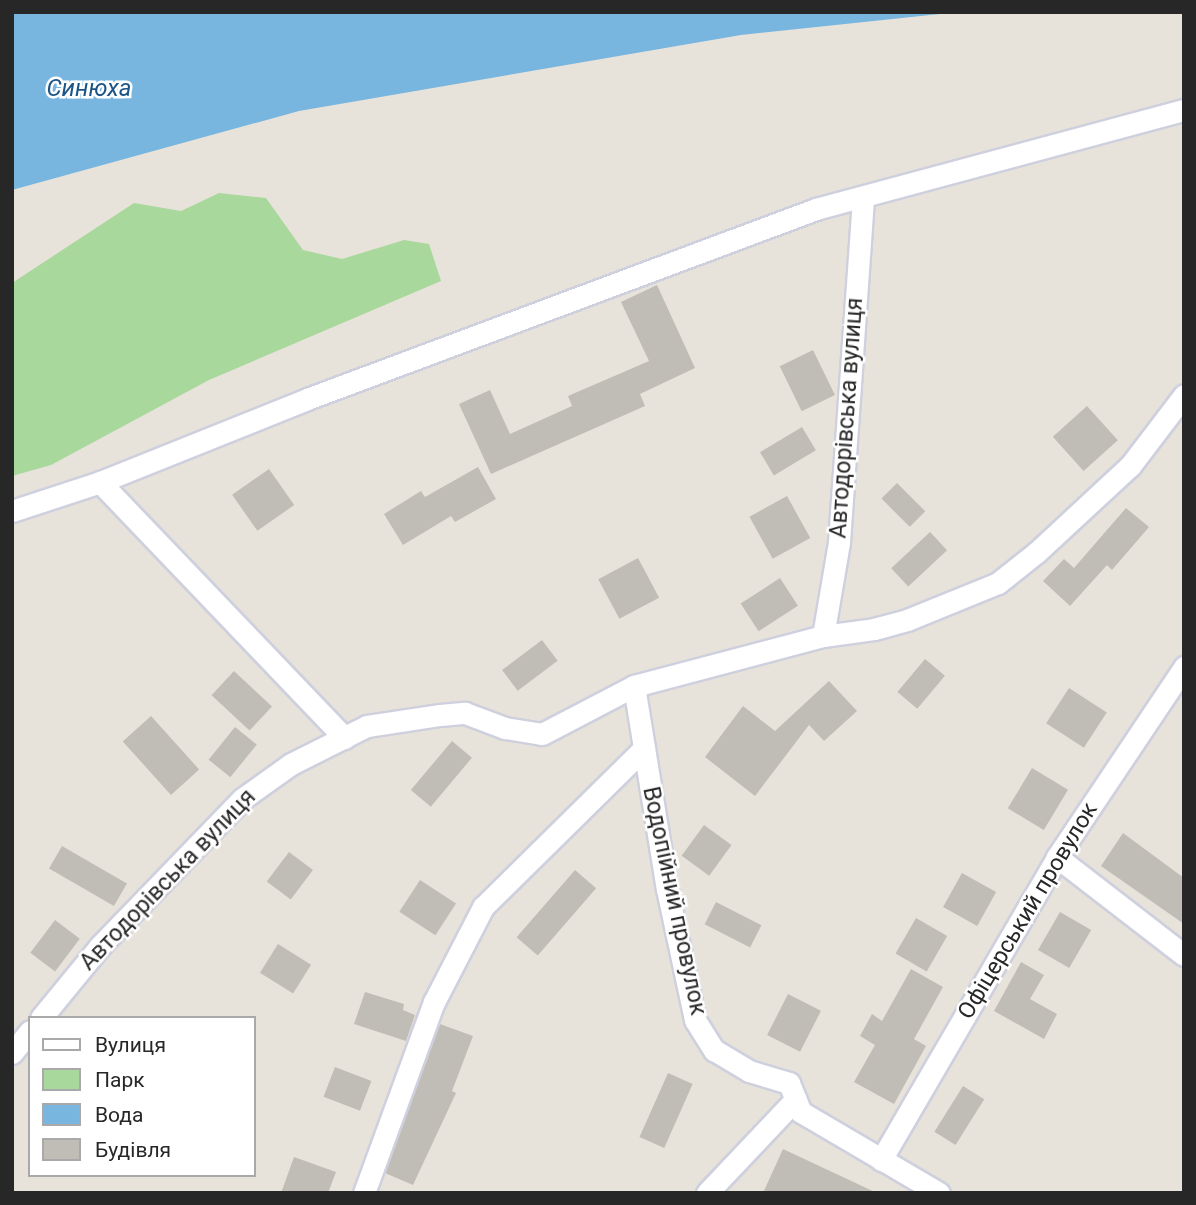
<!DOCTYPE html>
<html>
<head>
<meta charset="utf-8">
<style>
  body { margin:0 }
  #map { position:relative; width:1196px; height:1205px; overflow:hidden; background:#e8e3da; font-family:Roboto,sans-serif }
  div>[style] { position:absolute }
  [style*='--x'] { left:calc(var(--x)*1px); top:calc(var(--y)*1px); width:calc(var(--w)*1px); rotate:calc(var(--a)*1deg) }
  .green>* { inset:0; background:#a9d89c }
  .water>* { inset:0; background:#78b6df }
  .building>* { inset:0; background:#c0bdb6; transform-origin:0 0 }
  .roads { filter:drop-shadow(2px 0 #cfd0de) drop-shadow(-2px 0 #cfd0de) drop-shadow(0 2px #cfd0de) drop-shadow(0 -2px #cfd0de) }
  .street>* { height:21px; margin:-10.5px; padding:0 10.5px; transform-origin:10.5px; border-radius:10.5px; background:#fff }
  span { translate:-50% -50%; white-space:nowrap; text-align:center; line-height:1.15; -webkit-text-stroke:5px #fff; paint-order:stroke }
  .street-label { font-size:23px; color:#272727 }
  .water-label { font-size:24px; color:#1c5485; font-style:italic }
  .frame { position:absolute; inset:0; border:14px solid #272727; pointer-events:none }
  .legend { position:absolute; left:28px; top:1016px; width:228px; height:161px; box-sizing:border-box; background:#fff; border:2px solid #a9a9a9; margin:0; padding:9px 12px; list-style:none; font-size:21px; color:#272727 }
  .legend li { display:flex; align-items:center; gap:14px; height:35px }
  .legend b { width:35px; border:2px solid #a9a9a9 }
</style>
</head>
<body>
<div id="map">
  <div class="green">
    <div style="clip-path:polygon(219px 193px,266px 198px,303px 250px,342px 259px,404px 240px,429px 244px,441px 281px,209px 380px,51px 465px,12px 476px,12px 283px,134px 203px,181px 211px)"></div>
  </div>
  <div class="water">
    <div style="clip-path:polygon(12px 12px,959px 12px,741px 35px,299px 111px,12px 190px)"></div>
  </div>
  <div class="building">
    <div style="clip-path:polygon(657px 285px,695px 368px,640px 394px,645px 406px,491px 474px,459px 404px,490px 390px,510px 434px,572px 406px,568px 396px,649px 361px,621px 302px)"></div>
    <div style="left:813px;top:350px;width:50px;height:37px;rotate:64deg"></div>
    <div style="left:1087px;top:406px;width:46px;height:46px;rotate:48deg"></div>
    <div style="left:802px;top:427px;width:27px;height:49px;rotate:59deg"></div>
    <div style="clip-path:polygon(478px 467px,496px 499px,455px 522px,451px 516px,403px 545px,384px 514px,421px 491px,425px 497px)"></div>
    <div style="left:269px;top:469px;width:44px;height:45px;rotate:55deg"></div>
    <div style="left:897px;top:483px;width:40px;height:22px;rotate:45deg"></div>
    <div style="left:787px;top:496px;width:48px;height:43px;rotate:61deg"></div>
    <div style="clip-path:polygon(1126px 508px,1149px 527px,1112px 570px,1107px 565px,1070px 606px,1043px 581px,1064px 559px,1074px 568px)"></div>
    <div style="left:930px;top:532px;width:25px;height:53px;rotate:47deg"></div>
    <div style="left:638px;top:558px;width:45px;height:45px;rotate:62deg"></div>
    <div style="left:780px;top:578px;width:33px;height:47px;rotate:57deg"></div>
    <div style="left:542px;top:640px;width:26px;height:50px;rotate:53deg"></div>
    <div style="left:925px;top:659px;width:26px;height:43px;rotate:40deg"></div>
    <div style="left:234px;top:671px;width:52px;height:33px;rotate:43deg"></div>
    <div style="clip-path:polygon(829px 681px,857px 711px,824px 741px,809px 725px,755px 796px,705px 757px,743px 706px,775px 731px)"></div>
    <div style="left:1069px;top:688px;width:45px;height:42px;rotate:33deg"></div>
    <div style="left:151px;top:716px;width:72px;height:38px;rotate:48deg"></div>
    <div style="left:235px;top:727px;width:28px;height:42px;rotate:39deg"></div>
    <div style="left:452px;top:741px;width:26px;height:64px;rotate:40deg"></div>
    <div style="left:1032px;top:768px;width:42px;height:47px;rotate:31deg"></div>
    <div style="left:704px;top:825px;width:34px;height:38px;rotate:36deg"></div>
    <div style="clip-path:polygon(1123px 833px,1184px 878px,1184px 924px,1101px 866px)"></div>
    <div style="left:62px;top:846px;width:75px;height:26px;rotate:30deg"></div>
    <div style="left:289px;top:852px;width:30px;height:37px;rotate:37deg"></div>
    <div style="left:575px;top:870px;width:28px;height:89px;rotate:41deg"></div>
    <div style="left:962px;top:873px;width:39px;height:39px;rotate:29deg"></div>
    <div style="left:420px;top:880px;width:43px;height:38px;rotate:33deg"></div>
    <div style="left:716px;top:902px;width:51px;height:25px;rotate:27deg"></div>
    <div style="left:1060px;top:912px;width:36px;height:44px;rotate:30deg"></div>
    <div style="left:916px;top:918px;width:36px;height:41px;rotate:30deg"></div>
    <div style="left:55px;top:920px;width:31px;height:41px;rotate:37deg"></div>
    <div style="left:278px;top:944px;width:39px;height:34px;rotate:32deg"></div>
    <div style="clip-path:polygon(1021px 962px,1044px 975px,1030px 999px,1057px 1014px,1044px 1039px,994px 1011px)"></div>
    <div style="clip-path:polygon(911px 969px,943px 987px,914px 1039px,926px 1046px,894px 1104px,854px 1082px,875px 1045px,860px 1036px,872px 1014px,882px 1021px)"></div>
    <div style="clip-path:polygon(365px 992px,404px 1004px,403px 1010px,415px 1015px,406px 1041px,354px 1024px)"></div>
    <div style="left:788px;top:994px;width:37px;height:46px;rotate:27deg"></div>
    <div style="clip-path:polygon(440px 1024px,473px 1036px,452px 1091px,456px 1093px,413px 1185px,385px 1173px)"></div>
    <div style="left:335px;top:1067px;width:39px;height:32px;rotate:21deg"></div>
    <div style="left:668px;top:1073px;width:27px;height:70px;rotate:24deg"></div>
    <div style="left:963px;top:1086px;width:25px;height:54px;rotate:32deg"></div>
    <div style="clip-path:polygon(783px 1149px,877px 1193px,763px 1193px)"></div>
    <div style="clip-path:polygon(294px 1157px,336px 1172px,328px 1193px,281px 1193px)"></div>
  </div>
  <div class="roads">
    <div class="street">
      <div style="--x:100;--y:482;--w:354;--a:46.3"></div>
      <div style="--x:12;--y:511;--w:93;--a:-18.2"></div>
      <div style="--x:100;--y:482;--w:223;--a:-21.8"></div>
      <div style="--x:307;--y:399;--w:543;--a:-20.47"></div>
      <div style="--x:816;--y:209;--w:381;--a:-15.1"></div>
      <div style="--x:823;--y:636;--w:95;--a:-80.3"></div>
      <div style="--x:839;--y:542;--w:345;--a:-86"></div>
      <div style="--x:634;--y:686;--w:206;--a:80.8"></div>
      <div style="--x:667;--y:889;--w:134;--a:77.9"></div>
      <div style="--x:695;--y:1020;--w:36;--a:58"></div>
      <div style="--x:714;--y:1050;--w:41;--a:31"></div>
      <div style="--x:749;--y:1071;--w:42;--a:16.7"></div>
      <div style="--x:789;--y:1083;--w:31;--a:68"></div>
      <div style="--x:801;--y:1112;--w:160;--a:30.4"></div>
      <div style="--x:1057;--y:857;--w:160;--a:37.7"></div>
      <div style="--x:41;--y:1018;--w:93;--a:-50.7"></div>
      <div style="--x:100;--y:946;--w:204;--a:-46"></div>
      <div style="--x:242;--y:799;--w:60;--a:-35.5"></div>
      <div style="--x:291;--y:764;--w:85;--a:-26.6"></div>
      <div style="--x:367;--y:726;--w:74;--a:-8.6"></div>
      <div style="--x:440;--y:715;--w:25;--a:-5"></div>
      <div style="--x:465;--y:713;--w:43;--a:20.6"></div>
      <div style="--x:505;--y:728;--w:37;--a:9"></div>
      <div style="--x:542;--y:734;--w:104;--a:-27.6"></div>
      <div style="--x:634;--y:686;--w:196;--a:-14.8"></div>
      <div style="--x:823;--y:636;--w:51;--a:-7.8"></div>
      <div style="--x:874;--y:629;--w:34;--a:-15"></div>
      <div style="--x:907;--y:620;--w:98;--a:-22.1"></div>
      <div style="--x:998;--y:583;--w:50;--a:-38.5"></div>
      <div style="--x:1037;--y:552;--w:127;--a:-42.8"></div>
      <div style="--x:1130;--y:466;--w:89;--a:-52.7"></div>
      <div style="--x:12;--y:1053;--w:28;--a:-51"></div>
      <div style="--x:881;--y:1160;--w:350;--a:-59.8"></div>
      <div style="--x:1057;--y:857;--w:229;--a:-56.2"></div>
      <div style="--x:364;--y:1193;--w:203;--a:-69.9"></div>
      <div style="--x:434;--y:1002;--w:107;--a:-62.7"></div>
      <div style="--x:483;--y:907;--w:226;--a:-44.6"></div>
      <div style="--x:707;--y:1193;--w:129;--a:-46.6"></div>
    </div>
  </div>
  <div class="street-label">
    <span style="left:847px;top:418px;rotate:-86deg">Автодорівська вулиця</span>
    <span style="left:168px;top:880px;rotate:-46deg">Автодорівська вулиця</span>
    <span style="left:674px;top:901px;rotate:78deg">Водопійний провулок</span>
    <span style="left:1028px;top:911px;rotate:-59deg">Офіцерський провулок</span>
  </div>
  <div class="water-label">
    <span style="left:89px;top:89px">Синюха</span>
  </div>
  <div class="frame"></div>
  <ul class="legend">
  <li><b style="height:9px;background:#fff"></b>Вулиця</li>
  <li><b style="height:19px;background:#a9d89c"></b>Парк</li>
  <li><b style="height:19px;background:#78b6df"></b>Вода</li>
  <li><b style="height:19px;background:#c0bdb6"></b>Будівля</li>
  </ul>
</div>
</body>
</html>
